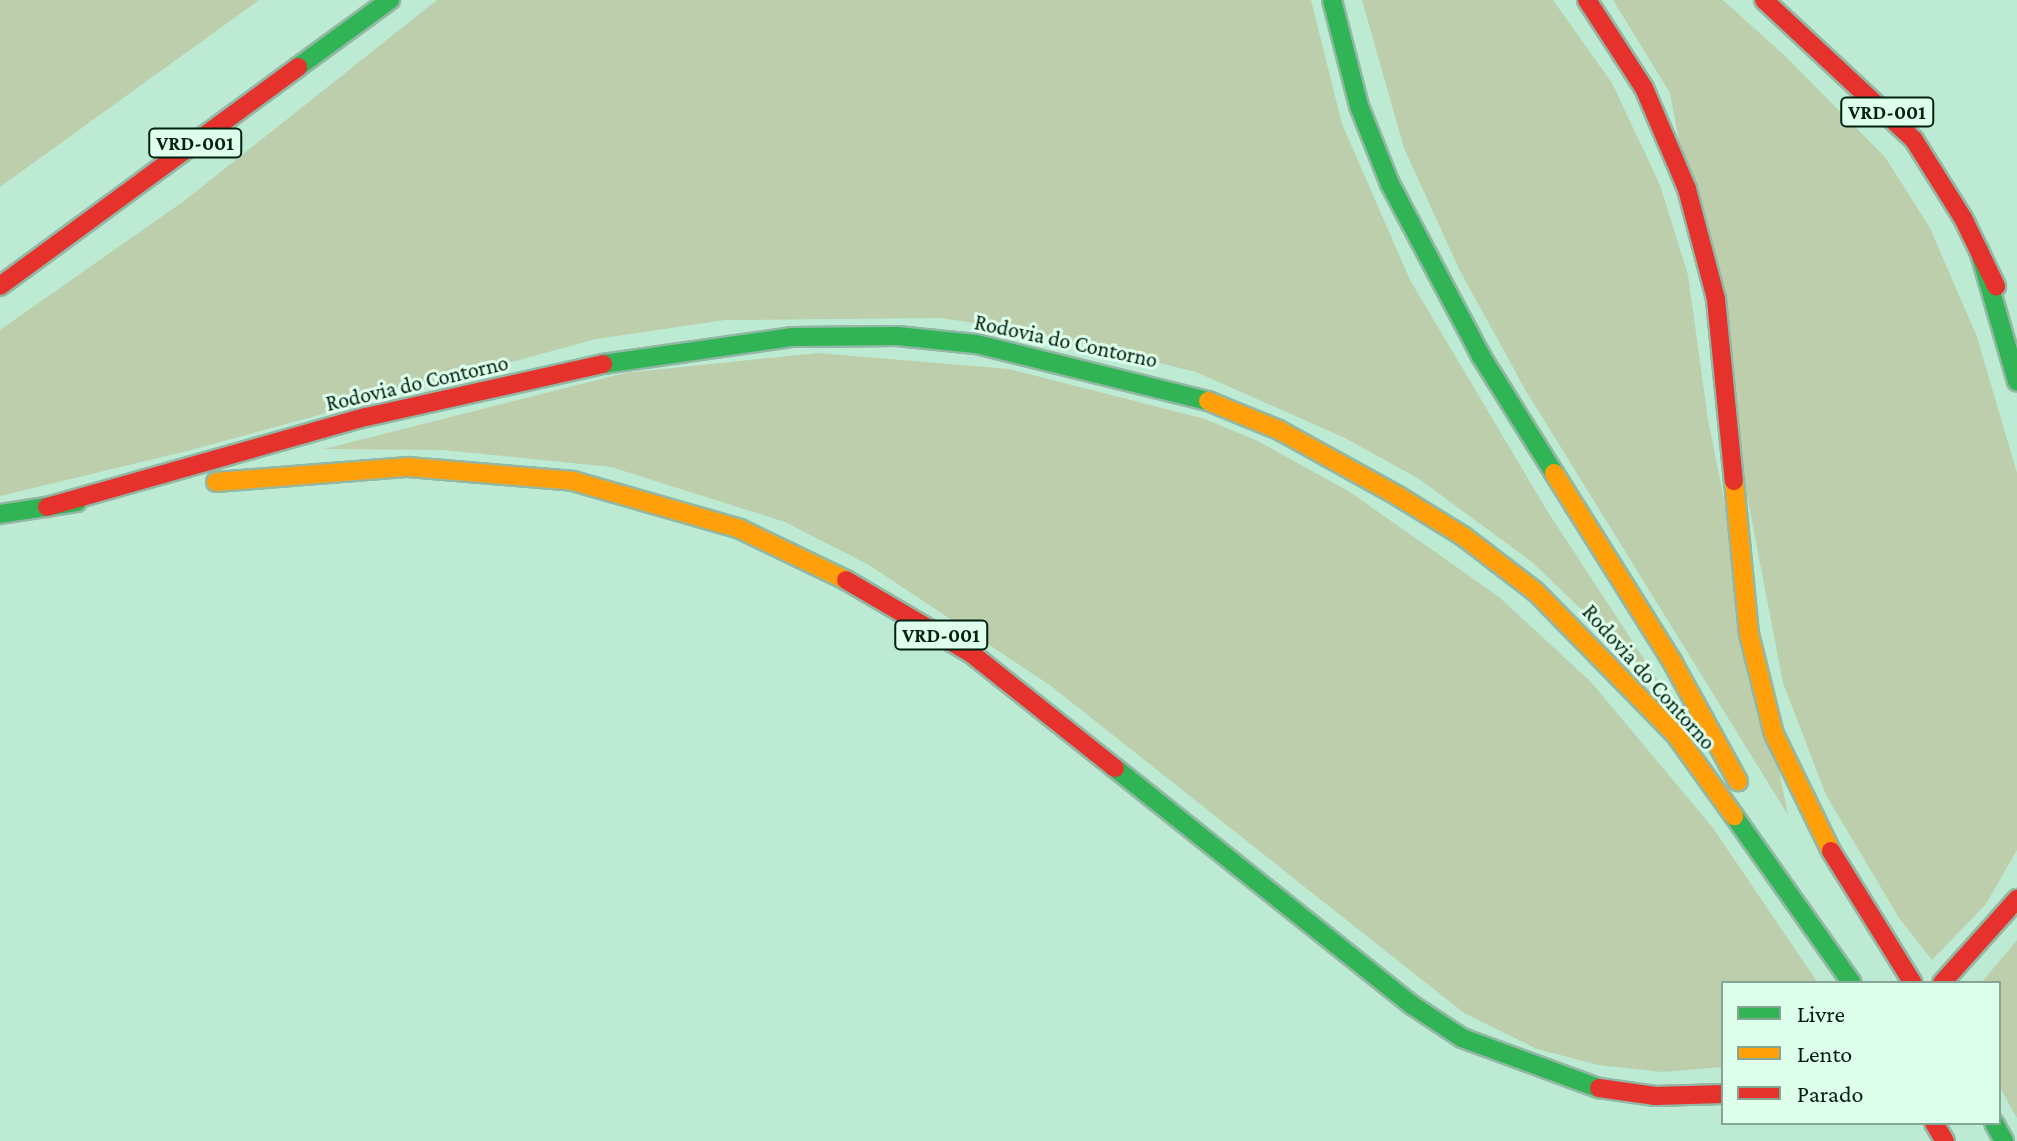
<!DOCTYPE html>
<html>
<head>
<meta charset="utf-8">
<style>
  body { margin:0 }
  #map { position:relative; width:2017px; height:1141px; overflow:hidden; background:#bcead2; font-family:"Crimson Pro",serif }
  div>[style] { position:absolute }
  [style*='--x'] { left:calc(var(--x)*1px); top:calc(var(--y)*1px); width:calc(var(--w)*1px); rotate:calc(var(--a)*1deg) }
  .green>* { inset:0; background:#bdcead }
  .roads { filter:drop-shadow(2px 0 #92b7a4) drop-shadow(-2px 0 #92b7a4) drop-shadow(0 2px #92b7a4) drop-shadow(0 -2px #92b7a4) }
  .fast>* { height:18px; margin:-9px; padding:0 9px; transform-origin:9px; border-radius:9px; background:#30b455 }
  .slow>* { height:18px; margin:-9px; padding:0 9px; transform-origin:9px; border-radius:9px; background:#ff9f0a }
  .jam>* { height:18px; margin:-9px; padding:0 9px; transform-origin:9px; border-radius:9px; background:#e5322d }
  span { translate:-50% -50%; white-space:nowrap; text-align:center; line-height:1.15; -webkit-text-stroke:6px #deffec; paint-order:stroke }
  .shield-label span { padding:2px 6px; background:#deffec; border:2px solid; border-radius:6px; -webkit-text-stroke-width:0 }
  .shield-label { font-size:20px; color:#002011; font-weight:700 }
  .street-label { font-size:22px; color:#002011 }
  .legend { position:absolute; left:1721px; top:981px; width:280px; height:144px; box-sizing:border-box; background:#deffec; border:2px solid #85a694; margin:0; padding:10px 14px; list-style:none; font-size:24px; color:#002011 }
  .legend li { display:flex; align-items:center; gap:16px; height:40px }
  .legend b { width:40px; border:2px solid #85a694 }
</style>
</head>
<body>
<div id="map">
  <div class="green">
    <div style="clip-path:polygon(0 0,259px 0,0 187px)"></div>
    <div style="clip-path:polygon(437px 0,1311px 0,1342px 124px,1410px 280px,1546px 509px,1663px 688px,1532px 562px,1419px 479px,1345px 438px,1196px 372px,1028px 331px,941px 318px,725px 320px,596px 339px,191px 450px,0 496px,0 330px,184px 201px)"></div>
    <div style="clip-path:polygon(1362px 0,1553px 0,1612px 83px,1660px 185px,1688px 275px,1708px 420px,1788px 815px,1526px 391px,1460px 271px,1404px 148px)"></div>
    <div style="clip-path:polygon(1613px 0,1723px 0,1786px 57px,1885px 157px,1930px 228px,1977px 337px,2017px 473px,2017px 850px,1986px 904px,1932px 960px,1899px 918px,1826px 795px,1783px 683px,1670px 93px)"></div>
    <div style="clip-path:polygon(818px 353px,1009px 369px,1205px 419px,1258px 441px,1350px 492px,1499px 597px,1591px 682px,1713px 828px,1818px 983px,1723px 983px,1723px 1067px,1662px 1072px,1598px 1065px,1537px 1049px,1464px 1013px,1051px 686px,869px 565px,785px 522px,611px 467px,443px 450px,324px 449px,625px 373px)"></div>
    <div style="clip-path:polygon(2017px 940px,2017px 1118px,1999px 1086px,1999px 983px,1981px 983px)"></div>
  </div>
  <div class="roads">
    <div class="fast">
      <div style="--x:1332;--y:0;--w:109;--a:75.7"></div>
      <div style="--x:1359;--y:106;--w:84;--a:68.3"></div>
      <div style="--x:1390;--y:184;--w:195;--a:62.1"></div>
      <div style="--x:1481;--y:356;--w:138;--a:58"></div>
      <div style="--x:298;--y:67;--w:114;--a:-36.1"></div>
      <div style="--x:1979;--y:250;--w:137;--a:73.9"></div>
      <div style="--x:603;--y:364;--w:192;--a:-8.1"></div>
      <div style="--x:793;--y:337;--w:104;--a:-0.6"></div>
      <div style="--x:897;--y:336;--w:79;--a:5.8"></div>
      <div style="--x:976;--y:344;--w:239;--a:13.8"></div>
      <div style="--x:0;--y:514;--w:78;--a:-8.9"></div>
      <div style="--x:1115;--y:768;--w:380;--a:38.6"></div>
      <div style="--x:1412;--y:1005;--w:60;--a:33.4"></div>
      <div style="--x:1462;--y:1038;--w:146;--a:20.1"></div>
      <div style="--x:1734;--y:816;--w:204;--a:54.8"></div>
      <div style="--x:1994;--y:1123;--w:21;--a:61"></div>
    </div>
    <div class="slow">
      <div style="--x:1208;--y:401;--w:77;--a:22.2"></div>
      <div style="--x:1279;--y:430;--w:136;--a:29"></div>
      <div style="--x:1398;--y:496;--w:76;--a:31.6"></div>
      <div style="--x:1463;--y:536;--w:92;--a:37.5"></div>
      <div style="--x:1536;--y:592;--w:200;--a:45.6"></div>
      <div style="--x:1676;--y:735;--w:100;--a:54.4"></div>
      <div style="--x:1554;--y:473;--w:224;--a:57.9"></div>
      <div style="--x:1673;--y:663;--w:135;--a:61.2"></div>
      <div style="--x:1734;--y:481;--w:154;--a:84.4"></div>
      <div style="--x:1749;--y:634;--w:103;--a:76"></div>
      <div style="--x:1774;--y:734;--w:130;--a:64"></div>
      <div style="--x:216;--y:482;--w:193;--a:-4.5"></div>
      <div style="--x:408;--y:467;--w:166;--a:4.8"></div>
      <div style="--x:573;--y:481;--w:174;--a:16"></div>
      <div style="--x:740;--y:529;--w:118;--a:25.7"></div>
    </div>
    <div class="jam">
      <div style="--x:1587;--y:0;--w:105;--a:57.1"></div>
      <div style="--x:1644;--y:88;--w:110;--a:66.9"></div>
      <div style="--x:1687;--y:189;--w:114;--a:75.2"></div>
      <div style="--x:1716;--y:299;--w:183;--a:84.4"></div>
      <div style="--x:1764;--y:0;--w:205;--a:43"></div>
      <div style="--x:1914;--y:140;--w:92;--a:57.9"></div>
      <div style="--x:1963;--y:218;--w:76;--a:64.1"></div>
      <div style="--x:0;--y:286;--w:370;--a:-36.3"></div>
      <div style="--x:47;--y:507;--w:331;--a:-15.8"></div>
      <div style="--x:366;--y:417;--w:243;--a:-12.6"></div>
      <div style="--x:846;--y:580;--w:146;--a:30.4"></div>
      <div style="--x:972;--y:654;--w:183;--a:38.6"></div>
      <div style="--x:1831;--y:851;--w:155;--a:58.2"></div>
      <div style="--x:1942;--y:983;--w:113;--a:-48.2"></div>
      <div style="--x:1599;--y:1088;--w:57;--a:8.1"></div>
      <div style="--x:1655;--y:1096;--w:68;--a:-1.7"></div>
      <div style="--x:1934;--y:1123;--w:21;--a:59"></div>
    </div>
  </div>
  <div class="shield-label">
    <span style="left:1887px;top:112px">VRD-001</span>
    <span style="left:195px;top:143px">VRD-001</span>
    <span style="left:941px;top:635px">VRD-001</span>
  </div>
  <div class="street-label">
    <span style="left:1066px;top:341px;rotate:12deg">Rodovia do Contorno</span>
    <span style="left:417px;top:383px;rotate:-13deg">Rodovia do Contorno</span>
    <span style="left:1649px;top:677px;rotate:48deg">Rodovia do Contorno</span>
  </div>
  <ul class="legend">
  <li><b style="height:10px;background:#30b455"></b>Livre</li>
  <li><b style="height:10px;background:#ff9f0a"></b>Lento</li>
  <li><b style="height:10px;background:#e5322d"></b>Parado</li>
  </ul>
</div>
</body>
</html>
